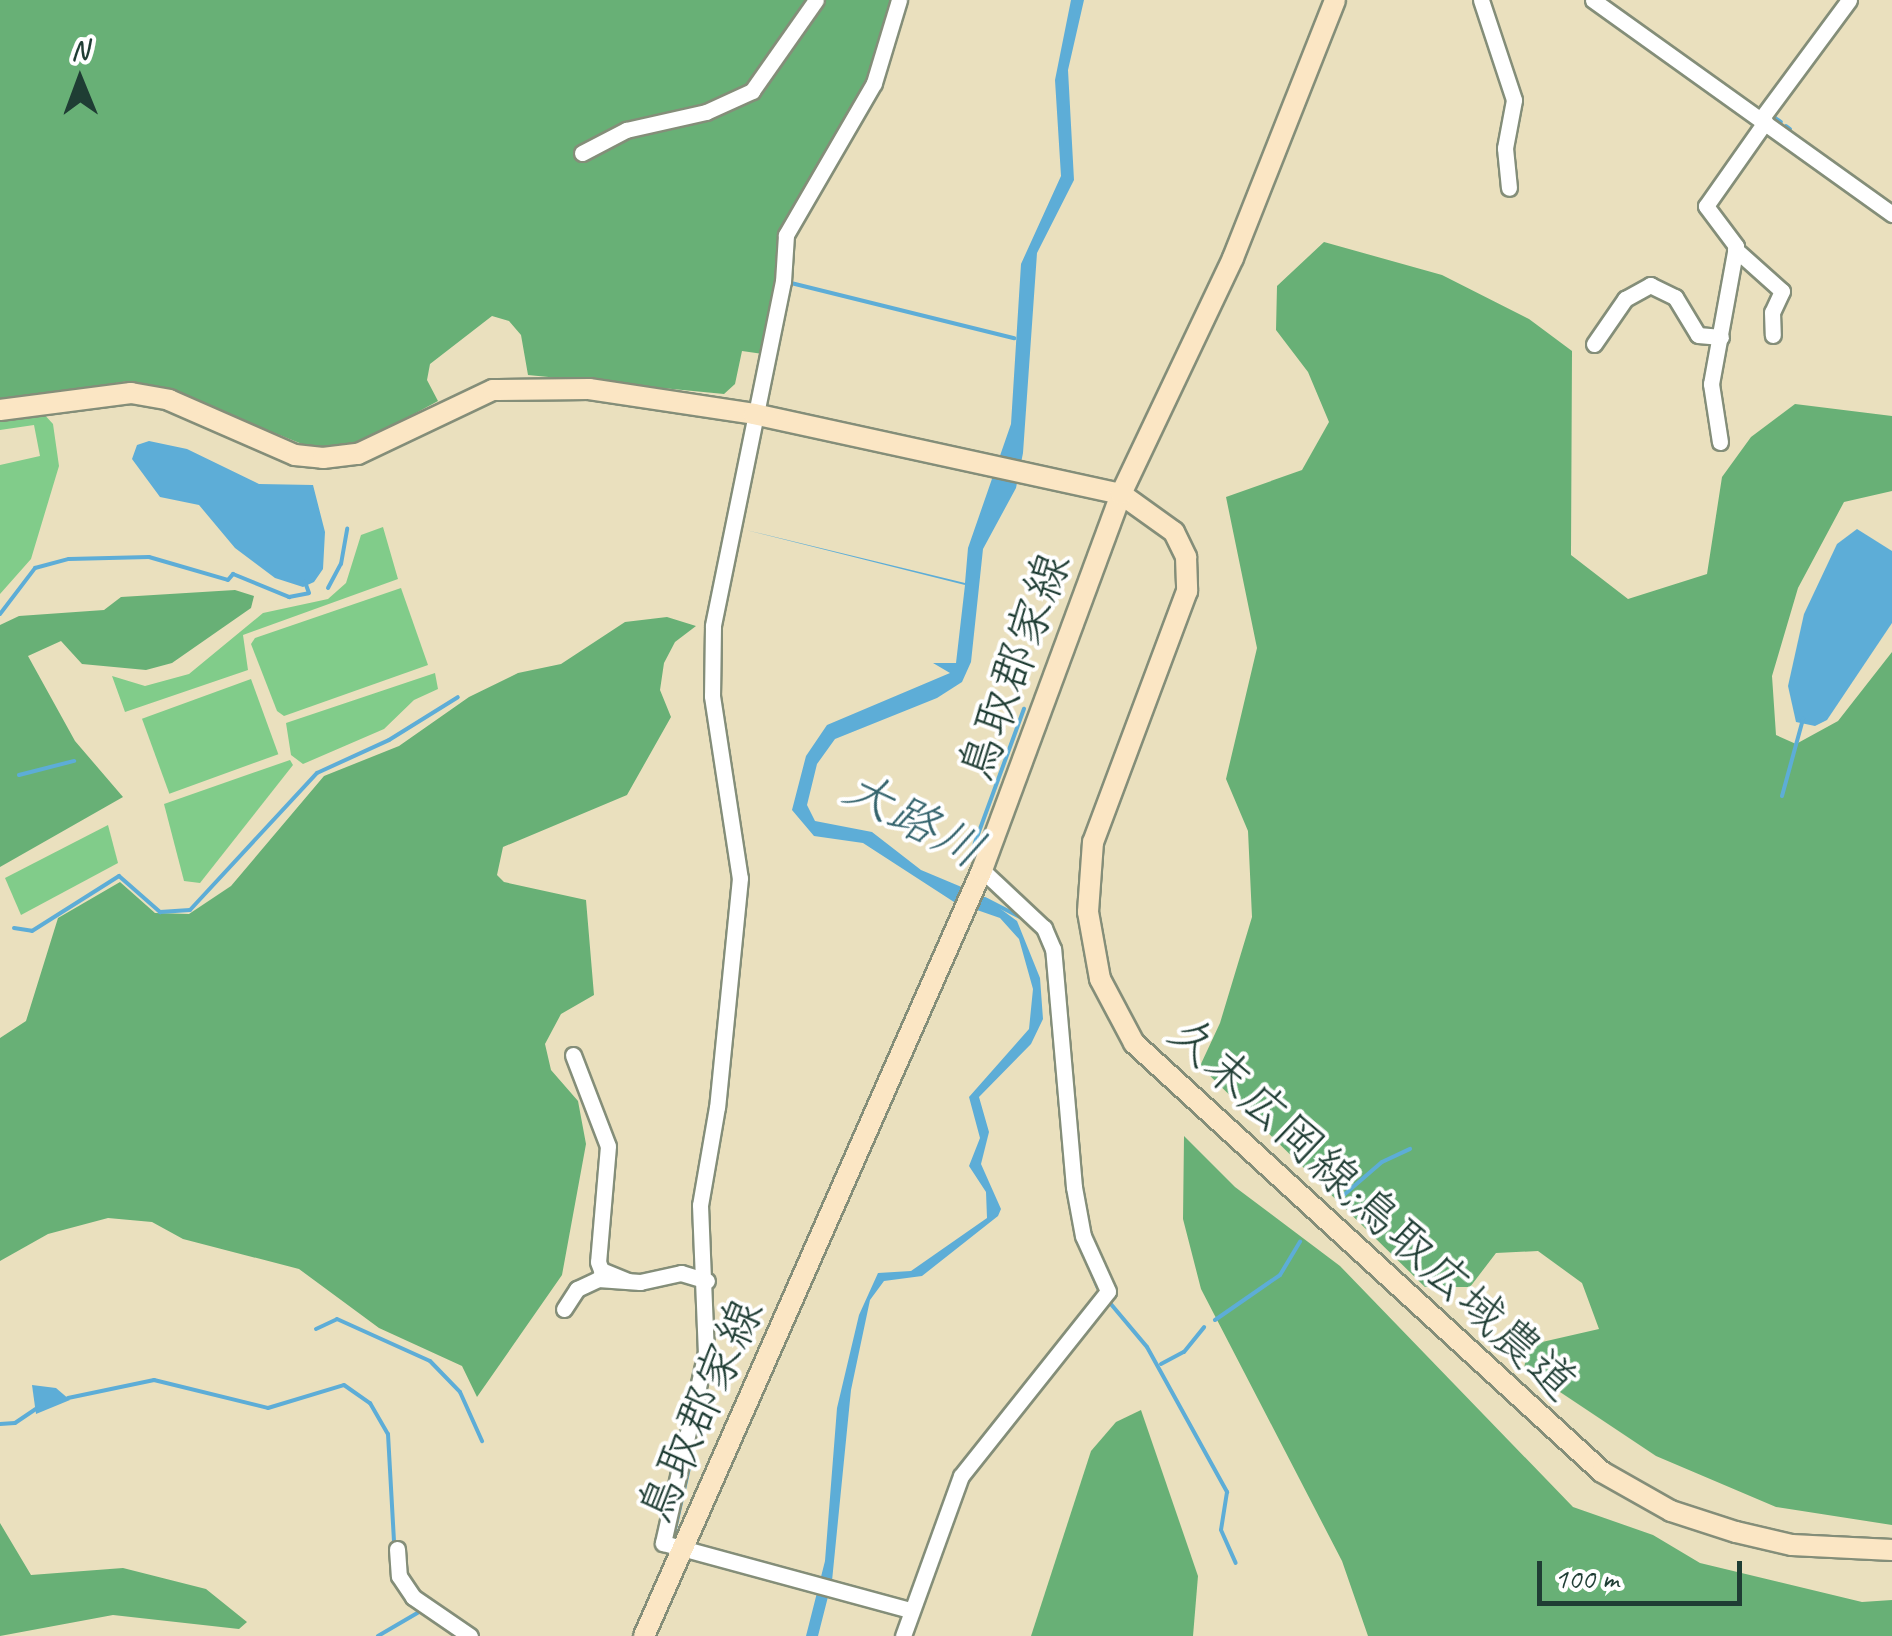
<!DOCTYPE html>
<html>
<head>
<meta charset="utf-8">
<style>
  body { margin:0 }
  #map { position:relative; width:1892px; height:1636px; overflow:hidden; background:#eae0be; font-family:Caveat,"Klee One",sans-serif }
  div>[style] { position:absolute }
  [style*='--x'] { left:calc(var(--x)*1px); top:calc(var(--y)*1px); width:calc(var(--w)*1px); rotate:calc(var(--a)*1deg) }
  .green>* { inset:0; background:#81cc8a; transform-origin:0 0 }
  .forest>* { inset:0; background:#68b076 }
  .water>* { inset:0; background:#5dadd7 }
  .stream>* { height:4px; margin:-2px; padding:0 2px; transform-origin:2px; border-radius:2px; background:#5dadd7 }
  .roads { filter:drop-shadow(2px 0 #848e79) drop-shadow(-2px 0 #848e79) drop-shadow(0 2px #848e79) drop-shadow(0 -2px #848e79) }
  .street>* { height:15px; margin:-7.5px; padding:0 7.5px; transform-origin:7.5px; border-radius:7.5px; background:#fff }
  .secondary>* { height:20px; margin:-10px; padding:0 10px; transform-origin:10px; border-radius:10px; background:#fbe6c4 }
  span { translate:-50% -50%; white-space:nowrap; text-align:center; line-height:1.15; -webkit-text-stroke:8px #fff; paint-order:stroke }
  .street-label { font-size:48px; color:#1f3d34 }
  .water-label { font-size:50px; color:#35646d; font-style:italic }
  .north { position:absolute; left:30px; top:30px; width:100px; height:100px; -webkit-text-stroke:8px #fff; paint-order:stroke; rotate:359deg; font-size:28px; font-weight:700; line-height:40px; text-align:center; color:#1f3d34 }
  .north::after { content:''; display:block; margin:auto; width:35px; height:45px; background:#1f3d34; clip-path:polygon(50% 0,100% 100%,50% 72%,0 100%) }
  .scale { position:absolute; left:1537px; top:1561px; width:205px; height:45px; box-sizing:border-box; border:5px solid #1f3d34; border-top:0; padding-left:12px; font-size:30px; line-height:35px; white-space:nowrap; color:#1f3d34; -webkit-text-stroke:8px #fff; paint-order:stroke }
</style>
</head>
<body>
<div id="map">
  <div class="green">
    <div style="clip-path:polygon(42px 412px,53px 424px,59px 466px,31px 559px,0 594px,0 465px,40px 456px,34px 425px,0 430px,0 421px)"></div>
    <div style="clip-path:polygon(383px 527px,398px 579px,243px 635px,248px 670px,125px 712px,112px 676px,145px 686px,189px 674px,263px 613px,328px 599px,346px 583px,361px 535px)"></div>
    <div style="clip-path:polygon(401px 588px,428px 665px,284px 716px,277px 711px,251px 644px,255px 638px)"></div>
    <div style="clip-path:polygon(435px 673px,438px 689px,414px 700px,384px 729px,303px 764px,291px 755px,286px 723px)"></div>
    <div style="left:251px;top:679px;width:80px;height:116px;rotate:70deg"></div>
    <div style="clip-path:polygon(290px 760px,293px 765px,200px 883px,184px 881px,164px 804px)"></div>
    <div style="clip-path:polygon(108px 825px,118px 863px,21px 915px,5px 878px)"></div>
  </div>
  <div class="forest">
    <div style="clip-path:polygon(0 0,813px 0,750px 89px,705px 109px,602px 136px,582px 156px,627px 132px,707px 113px,752px 94px,820px 0,895px 0,884px 53px,784px 228px,763px 354px,742px 351px,735px 384px,724px 394px,528px 375px,521px 335px,509px 321px,492px 316px,430px 364px,427px 380px,438px 401px,366px 440px,317px 450px,168px 390px,129px 381px,0 400px)"></div>
    <div style="clip-path:polygon(1324px 242px,1442px 275px,1529px 319px,1572px 351px,1571px 555px,1628px 599px,1707px 574px,1722px 477px,1751px 437px,1795px 404px,1892px 416px,1892px 491px,1844px 502px,1798px 588px,1772px 676px,1776px 735px,1796px 744px,1838px 721px,1892px 652px,1892px 1525px,1776px 1507px,1656px 1456px,1524px 1368px,1529px 1345px,1599px 1329px,1582px 1283px,1538px 1251px,1496px 1253px,1470px 1287px,1425px 1287px,1200px 1066px,1220px 1023px,1252px 917px,1248px 831px,1226px 779px,1257px 648px,1226px 497px,1302px 470px,1329px 422px,1308px 372px,1276px 330px,1277px 286px)"></div>
    <div style="clip-path:polygon(235px 590px,254px 596px,251px 608px,172px 663px,146px 670px,82px 664px,61px 641px,28px 656px,75px 741px,123px 797px,0 867px,0 625px,19px 616px,104px 610px,121px 597px)"></div>
    <div style="clip-path:polygon(667px 617px,696px 626px,675px 642px,664px 663px,660px 690px,671px 717px,627px 795px,503px 847px,497px 875px,504px 882px,586px 900px,594px 995px,561px 1014px,545px 1044px,551px 1070px,578px 1101px,586px 1144px,562px 1275px,477px 1397px,462px 1366px,379px 1328px,299px 1269px,183px 1239px,152px 1222px,108px 1218px,48px 1234px,0 1261px,0 1038px,26px 1021px,58px 918px,120px 882px,155px 913px,189px 914px,231px 886px,324px 776px,399px 746px,469px 697px,518px 673px,561px 664px,625px 622px)"></div>
    <div style="clip-path:polygon(1184px 1136px,1235px 1187px,1340px 1266px,1573px 1507px,1653px 1535px,1700px 1563px,1862px 1602px,1892px 1600px,1892px 1636px,1368px 1636px,1342px 1561px,1201px 1289px,1183px 1219px)"></div>
    <div style="clip-path:polygon(1141px 1410px,1198px 1576px,1193px 1636px,1031px 1636px,1091px 1451px,1116px 1422px)"></div>
    <div style="clip-path:polygon(0 1523px,31px 1575px,123px 1568px,206px 1589px,247px 1622px,239px 1629px,113px 1615px,0 1636px)"></div>
  </div>
  <div class="water">
    <div style="clip-path:polygon(1071px 0,1084px 0,1068px 70px,1074px 180px,1037px 253px,1023px 453px,1016px 488px,983px 549px,971px 662px,962px 682px,937px 698px,835px 739px,817px 764px,807px 805px,815px 821px,872px 832px,921px 870px,983px 896px,1017px 921px,1040px 978px,1043px 1019px,1031px 1044px,979px 1097px,989px 1132px,981px 1164px,1001px 1209px,998px 1216px,922px 1276px,884px 1281px,870px 1300px,851px 1390px,832px 1581px,818px 1636px,806px 1636px,825px 1561px,837px 1408px,859px 1315px,878px 1273px,911px 1271px,987px 1218px,986px 1192px,969px 1166px,980px 1138px,969px 1097px,1029px 1029px,1033px 989px,1019px 939px,1000px 918px,954px 902px,863px 843px,814px 836px,792px 810px,806px 756px,827px 725px,950px 673px,933px 663px,956px 663px,965px 585px,746px 530px,965px 583px,968px 548px,1011px 424px,1021px 264px,1061px 176px,1055px 80px)"></div>
    <div style="clip-path:polygon(149px 441px,187px 449px,259px 484px,313px 485px,325px 532px,323px 569px,314px 582px,303px 587px,275px 578px,235px 548px,199px 505px,160px 497px,132px 459px,137px 445px)"></div>
    <div style="clip-path:polygon(1857px 529px,1892px 551px,1892px 623px,1827px 720px,1815px 726px,1796px 722px,1788px 686px,1804px 614px,1837px 544px)"></div>
    <div style="clip-path:polygon(32px 1385px,56px 1388px,70px 1400px,36px 1414px)"></div>
  </div>
  <div class="stream">
    <div style="--x:1775;--y:118;--w:7;--a:34"></div>
    <div style="--x:1786;--y:126;--w:5;--a:37"></div>
    <div style="--x:791;--y:283;--w:230;--a:13.9"></div>
    <div style="--x:328;--y:588;--w:27;--a:-62"></div>
    <div style="--x:341;--y:564;--w:36;--a:-80"></div>
    <div style="--x:0;--y:614;--w:58;--a:-52.7"></div>
    <div style="--x:35;--y:568;--w:35;--a:-15"></div>
    <div style="--x:69;--y:559;--w:80;--a:-1.4"></div>
    <div style="--x:149;--y:557;--w:82;--a:16.2"></div>
    <div style="--x:228;--y:580;--w:8;--a:-50"></div>
    <div style="--x:233;--y:574;--w:61;--a:22.3"></div>
    <div style="--x:289;--y:597;--w:20;--a:-11"></div>
    <div style="--x:309;--y:593;--w:12;--a:-110"></div>
    <div style="--x:19;--y:775;--w:57;--a:-14.3"></div>
    <div style="--x:1782;--y:796;--w:80;--a:-74.7"></div>
    <div style="--x:969;--y:859;--w:160;--a:-69.9"></div>
    <div style="--x:985;--y:899;--w:42;--a:27.2"></div>
    <div style="--x:14;--y:928;--w:18;--a:9"></div>
    <div style="--x:32;--y:931;--w:103;--a:-32.3"></div>
    <div style="--x:119;--y:876;--w:55;--a:41.3"></div>
    <div style="--x:160;--y:912;--w:30;--a:-4"></div>
    <div style="--x:190;--y:910;--w:187;--a:-47.2"></div>
    <div style="--x:317;--y:773;--w:79;--a:-24.6"></div>
    <div style="--x:389;--y:740;--w:81;--a:-31.9"></div>
    <div style="--x:1050;--y:993;--w:115;--a:85"></div>
    <div style="--x:1338;--y:1200;--w:58;--a:-40.8"></div>
    <div style="--x:1382;--y:1162;--w:31;--a:-25"></div>
    <div style="--x:1092;--y:1274;--w:15;--a:67"></div>
    <div style="--x:1110;--y:1303;--w:57;--a:49.9"></div>
    <div style="--x:1147;--y:1347;--w:166;--a:61.1"></div>
    <div style="--x:1227;--y:1492;--w:38;--a:99"></div>
    <div style="--x:1221;--y:1530;--w:36;--a:66"></div>
    <div style="--x:1215;--y:1320;--w:79;--a:-34.7"></div>
    <div style="--x:1280;--y:1275;--w:39;--a:-59"></div>
    <div style="--x:316;--y:1329;--w:23;--a:-25"></div>
    <div style="--x:337;--y:1319;--w:102;--a:24.3"></div>
    <div style="--x:430;--y:1361;--w:43;--a:45.9"></div>
    <div style="--x:460;--y:1392;--w:54;--a:65.8"></div>
    <div style="--x:1161;--y:1364;--w:26;--a:-28"></div>
    <div style="--x:1184;--y:1352;--w:32;--a:-51"></div>
    <div style="--x:68;--y:1398;--w:88;--a:-11.8"></div>
    <div style="--x:154;--y:1380;--w:117;--a:13.8"></div>
    <div style="--x:268;--y:1408;--w:79;--a:-16.8"></div>
    <div style="--x:344;--y:1385;--w:32;--a:35"></div>
    <div style="--x:370;--y:1403;--w:36;--a:60"></div>
    <div style="--x:388;--y:1434;--w:107;--a:86.8"></div>
    <div style="--x:0;--y:1424;--w:15;--a:-4"></div>
    <div style="--x:15;--y:1423;--w:25;--a:-34"></div>
    <div style="--x:673;--y:1538;--w:76;--a:-77.1"></div>
    <div style="--x:378;--y:1636;--w:48;--a:-30.3"></div>
  </div>
  <div class="roads">
    <div class="street">
      <div style="--x:899;--y:0;--w:87;--a:106.8"></div>
      <div style="--x:874;--y:83;--w:176;--a:120.1"></div>
      <div style="--x:786;--y:235;--w:46;--a:93.7"></div>
      <div style="--x:783;--y:281;--w:352;--a:101.5"></div>
      <div style="--x:713;--y:626;--w:70;--a:90.8"></div>
      <div style="--x:712;--y:696;--w:184;--a:81.3"></div>
      <div style="--x:740;--y:878;--w:230;--a:95.7"></div>
      <div style="--x:717;--y:1107;--w:99;--a:99.8"></div>
      <div style="--x:700;--y:1205;--w:147;--a:87.7"></div>
      <div style="--x:706;--y:1352;--w:196;--a:102.7"></div>
      <div style="--x:663;--y:1543;--w:255;--a:15.2"></div>
      <div style="--x:1481;--y:0;--w:105;--a:71.7"></div>
      <div style="--x:1514;--y:100;--w:49;--a:100.6"></div>
      <div style="--x:1505;--y:148;--w:40;--a:84.3"></div>
      <div style="--x:1593;--y:0;--w:368;--a:35.6"></div>
      <div style="--x:1761;--y:119;--w:148;--a:-53.5"></div>
      <div style="--x:582;--y:153;--w:50;--a:-27.6"></div>
      <div style="--x:626;--y:130;--w:82;--a:-12.7"></div>
      <div style="--x:706;--y:112;--w:51;--a:-24.5"></div>
      <div style="--x:752;--y:91;--w:111;--a:-54.9"></div>
      <div style="--x:1735;--y:249;--w:63;--a:41.8"></div>
      <div style="--x:1782;--y:291;--w:23;--a:115"></div>
      <div style="--x:1772;--y:312;--w:23;--a:88"></div>
      <div style="--x:1594;--y:344;--w:55;--a:-55.4"></div>
      <div style="--x:1625;--y:299;--w:29;--a:-29"></div>
      <div style="--x:1650;--y:285;--w:28;--a:26"></div>
      <div style="--x:1675;--y:297;--w:44;--a:58.8"></div>
      <div style="--x:1698;--y:335;--w:23;--a:5"></div>
      <div style="--x:1720;--y:442;--w:59;--a:-98.8"></div>
      <div style="--x:1711;--y:384;--w:140;--a:-79.7"></div>
      <div style="--x:1736;--y:246;--w:50;--a:-126.9"></div>
      <div style="--x:1706;--y:206;--w:103;--a:-54.9"></div>
      <div style="--x:573;--y:1055;--w:97;--a:69"></div>
      <div style="--x:608;--y:1146;--w:116;--a:94.9"></div>
      <div style="--x:598;--y:1262;--w:9;--a:69"></div>
      <div style="--x:601;--y:1270;--w:29;--a:22"></div>
      <div style="--x:564;--y:1309;--w:24;--a:-57"></div>
      <div style="--x:577;--y:1289;--w:23;--a:-25"></div>
      <div style="--x:598;--y:1279;--w:42;--a:4.1"></div>
      <div style="--x:640;--y:1282;--w:42;--a:-12.4"></div>
      <div style="--x:681;--y:1273;--w:27;--a:17"></div>
      <div style="--x:397;--y:1549;--w:27;--a:86"></div>
      <div style="--x:399;--y:1576;--w:25;--a:56"></div>
      <div style="--x:413;--y:1597;--w:69;--a:34.4"></div>
      <div style="--x:903;--y:1636;--w:170;--a:-70.1"></div>
      <div style="--x:961;--y:1476;--w:236;--a:-51.5"></div>
      <div style="--x:1108;--y:1291;--w:60;--a:-114.4"></div>
      <div style="--x:1083;--y:1236;--w:50;--a:-100.4"></div>
      <div style="--x:1074;--y:1187;--w:239;--a:-95"></div>
      <div style="--x:1053;--y:949;--w:23;--a:-113"></div>
      <div style="--x:1044;--y:928;--w:85;--a:-136.9"></div>
    </div>
    <div class="secondary">
      <div style="--x:0;--y:410;--w:132;--a:-7.4"></div>
      <div style="--x:131;--y:393;--w:39;--a:10"></div>
      <div style="--x:169;--y:400;--w:137;--a:23.6"></div>
      <div style="--x:295;--y:455;--w:28;--a:6"></div>
      <div style="--x:323;--y:458;--w:35;--a:-7"></div>
      <div style="--x:358;--y:454;--w:149;--a:-25.4"></div>
      <div style="--x:493;--y:390;--w:96;--a:-0.6"></div>
      <div style="--x:589;--y:389;--w:167;--a:8.6"></div>
      <div style="--x:754;--y:414;--w:376;--a:12.3"></div>
      <div style="--x:1121;--y:494;--w:65;--a:35.6"></div>
      <div style="--x:1174;--y:532;--w:28;--a:64"></div>
      <div style="--x:1186;--y:557;--w:34;--a:88"></div>
      <div style="--x:1187;--y:591;--w:268;--a:110.5"></div>
      <div style="--x:1093;--y:842;--w:70;--a:94.1"></div>
      <div style="--x:1088;--y:912;--w:68;--a:79.8"></div>
      <div style="--x:1100;--y:979;--w:72;--a:62"></div>
      <div style="--x:1134;--y:1043;--w:635;--a:42.51"></div>
      <div style="--x:1602;--y:1472;--w:79;--a:29.5"></div>
      <div style="--x:1671;--y:1511;--w:68;--a:17.9"></div>
      <div style="--x:1736;--y:1532;--w:57;--a:13.1"></div>
      <div style="--x:1792;--y:1545;--w:100;--a:2.9"></div>
      <div style="--x:644;--y:1636;--w:837;--a:-66.19"></div>
      <div style="--x:982;--y:870;--w:401;--a:-69.7"></div>
      <div style="--x:1121;--y:494;--w:261;--a:-64.6"></div>
      <div style="--x:1233;--y:258;--w:277;--a:-68.4"></div>
    </div>
  </div>
  <div class="street-label">
    <span style="left:1014px;top:667px;rotate:-70deg">鳥取郡家線</span>
    <span style="left:1373px;top:1208px;rotate:43deg">久末広岡線;鳥取広域農道</span>
    <span style="left:700px;top:1411px;rotate:-66deg">鳥取郡家線</span>
  </div>
  <div class="water-label">
    <span style="left:914px;top:819px;rotate:28deg">大路川</span>
  </div>
  <div class="north">N</div>
  <div class="scale">100 m</div>
</div>
</body>
</html>
